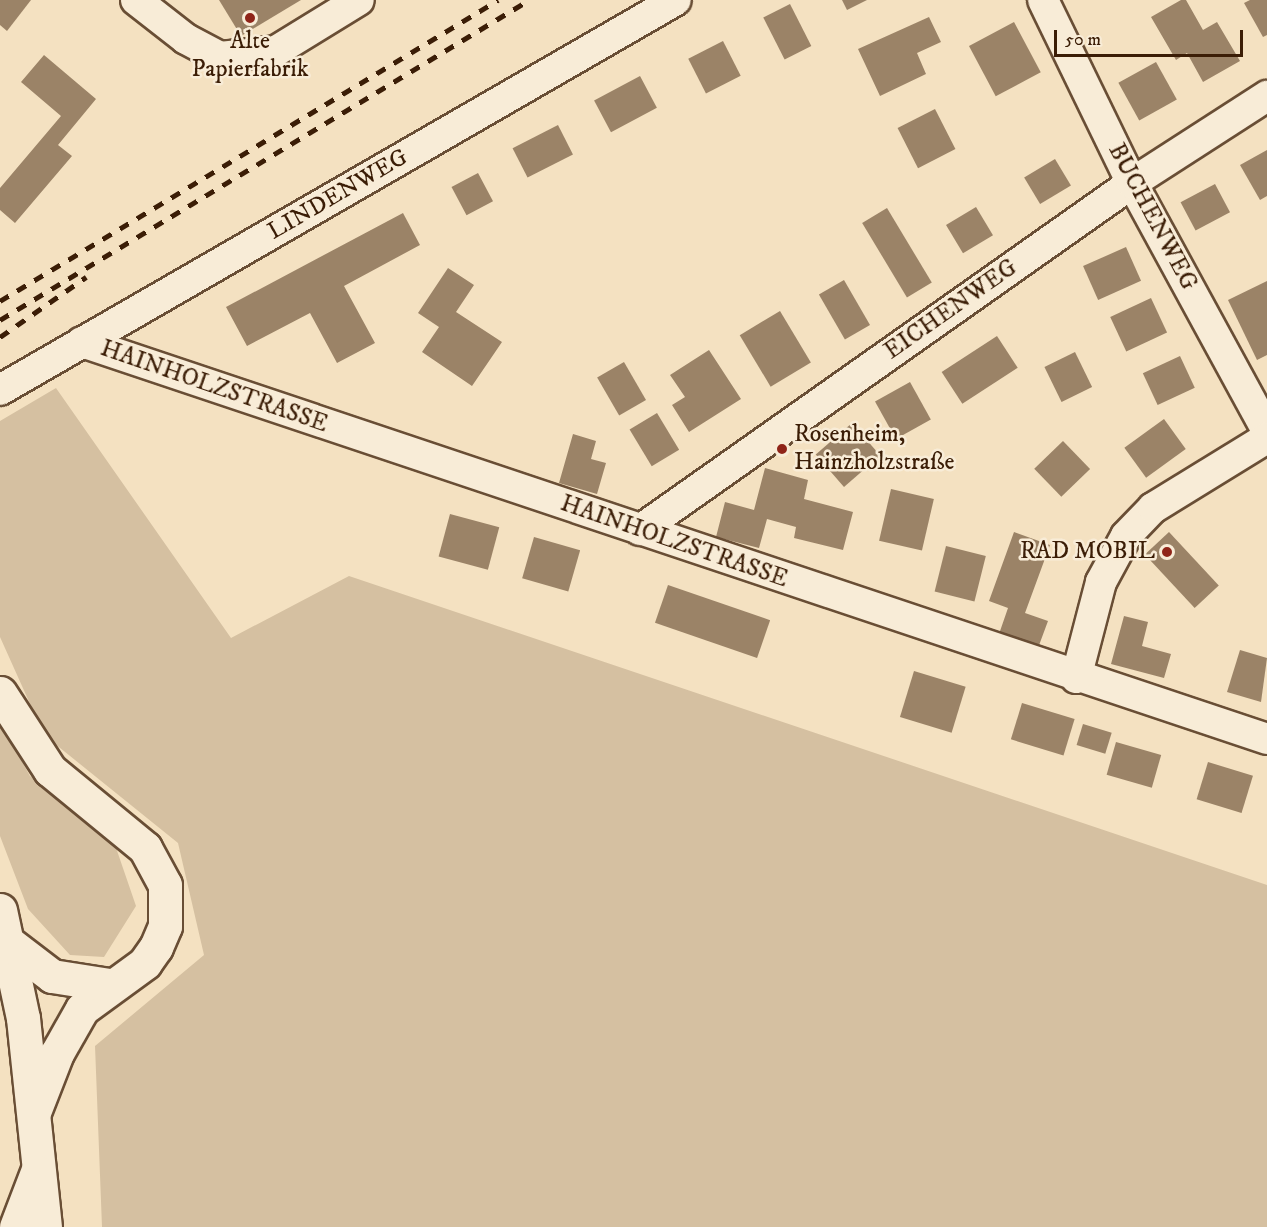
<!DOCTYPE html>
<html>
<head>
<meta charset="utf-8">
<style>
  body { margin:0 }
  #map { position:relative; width:1267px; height:1227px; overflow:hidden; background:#f4e1c1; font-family:"IM FELL DW Pica",serif }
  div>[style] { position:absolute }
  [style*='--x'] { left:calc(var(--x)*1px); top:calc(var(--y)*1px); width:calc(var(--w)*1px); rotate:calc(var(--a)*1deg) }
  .green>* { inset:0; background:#d5c0a1 }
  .building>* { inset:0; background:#9b8367; transform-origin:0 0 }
  .roads { filter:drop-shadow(2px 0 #694e35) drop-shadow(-2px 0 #694e35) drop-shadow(0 2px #694e35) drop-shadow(0 -2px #694e35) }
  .street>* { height:30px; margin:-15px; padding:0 15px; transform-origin:15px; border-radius:15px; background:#f8ecd7 }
  .secondary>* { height:33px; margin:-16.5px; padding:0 16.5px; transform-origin:16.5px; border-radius:16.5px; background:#f8ecd7 }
  .rail>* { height:4.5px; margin-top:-2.25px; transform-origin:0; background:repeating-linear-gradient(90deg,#3b1d06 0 10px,transparent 0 20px) }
  .dots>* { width:16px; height:16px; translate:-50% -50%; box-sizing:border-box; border:3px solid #f8ecd7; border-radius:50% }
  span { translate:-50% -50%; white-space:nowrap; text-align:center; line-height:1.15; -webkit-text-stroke:5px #f8ecd7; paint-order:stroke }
  .poi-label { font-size:24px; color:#3b1d06 }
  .left { translate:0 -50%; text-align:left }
  .right { translate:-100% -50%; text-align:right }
  .street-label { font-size:24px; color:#3b1d06 }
  .scale { position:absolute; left:1054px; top:30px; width:189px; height:27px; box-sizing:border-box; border:3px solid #3b1d06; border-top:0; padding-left:8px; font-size:18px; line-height:21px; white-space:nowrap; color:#3b1d06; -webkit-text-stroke:4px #f8ecd7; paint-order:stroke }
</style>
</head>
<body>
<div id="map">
  <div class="green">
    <div style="clip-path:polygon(56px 388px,231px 638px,349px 576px,1267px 885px,1267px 1227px,102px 1227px,95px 1046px,204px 955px,178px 843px,44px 735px,0 637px,0 421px)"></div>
    <div style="clip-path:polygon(0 722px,30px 776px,113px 839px,136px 906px,104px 957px,70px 955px,28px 909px,0 836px)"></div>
  </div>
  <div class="building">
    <div style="clip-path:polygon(0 0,31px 0,7px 31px,0 25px)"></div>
    <div style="clip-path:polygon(219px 0,301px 0,241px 36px)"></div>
    <div style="clip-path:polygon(842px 0,867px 0,847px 10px)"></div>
    <div style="clip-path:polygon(1181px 0,1186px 0,1203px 30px,1217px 22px,1240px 61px,1203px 82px,1187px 53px,1176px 60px,1151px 17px)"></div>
    <div style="clip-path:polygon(1250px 0,1267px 0,1267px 35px,1263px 37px,1244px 3px)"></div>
    <div style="left:790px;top:4px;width:47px;height:30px;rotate:63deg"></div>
    <div style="clip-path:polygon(929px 17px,941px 42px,917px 53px,926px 74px,880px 96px,858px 49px)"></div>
    <div style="left:1014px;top:22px;width:57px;height:51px;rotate:62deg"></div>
    <div style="left:723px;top:41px;width:39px;height:39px;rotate:63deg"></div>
    <div style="clip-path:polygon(44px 55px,96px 99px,58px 145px,72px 156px,15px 223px,0 210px,0 188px,61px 116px,21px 82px)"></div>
    <div style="left:1156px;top:62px;width:43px;height:43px;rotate:61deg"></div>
    <div style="left:640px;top:76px;width:36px;height:52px;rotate:62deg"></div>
    <div style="left:935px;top:109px;width:45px;height:42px;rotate:63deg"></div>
    <div style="left:558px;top:125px;width:33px;height:51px;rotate:63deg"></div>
    <div style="clip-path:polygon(1267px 150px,1267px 196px,1260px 200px,1240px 165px)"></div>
    <div style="left:1055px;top:159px;width:31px;height:36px;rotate:59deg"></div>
    <div style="left:478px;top:173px;width:32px;height:30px;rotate:62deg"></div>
    <div style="left:1215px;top:184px;width:32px;height:39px;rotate:62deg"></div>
    <div style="left:976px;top:207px;width:33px;height:35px;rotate:59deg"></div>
    <div style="left:887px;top:208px;width:87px;height:29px;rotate:59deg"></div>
    <div style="clip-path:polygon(403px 213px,420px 245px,344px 286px,375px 343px,337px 363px,310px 313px,247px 346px,226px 307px)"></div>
    <div style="left:1126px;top:247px;width:37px;height:47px;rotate:66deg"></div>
    <div style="clip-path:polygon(448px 268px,474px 285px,456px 312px,502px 342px,472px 386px,422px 352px,439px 327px,418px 313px)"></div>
    <div style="left:844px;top:280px;width:52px;height:29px;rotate:60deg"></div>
    <div style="clip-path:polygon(1267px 281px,1267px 355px,1257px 360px,1228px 300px)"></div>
    <div style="left:1151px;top:298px;width:38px;height:45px;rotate:65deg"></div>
    <div style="left:780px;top:311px;width:60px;height:47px;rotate:59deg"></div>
    <div style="left:997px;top:336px;width:38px;height:66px;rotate:57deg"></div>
    <div style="clip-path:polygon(709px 350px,741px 399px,689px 432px,672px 405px,685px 397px,670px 375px)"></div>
    <div style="left:1075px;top:352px;width:39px;height:34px;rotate:64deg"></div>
    <div style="left:1180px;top:356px;width:35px;height:41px;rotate:65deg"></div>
    <div style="left:624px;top:362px;width:44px;height:31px;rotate:60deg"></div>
    <div style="left:910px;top:382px;width:43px;height:40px;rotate:61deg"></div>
    <div style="left:657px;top:413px;width:43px;height:32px;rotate:59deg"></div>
    <div style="left:1164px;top:419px;width:37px;height:49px;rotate:54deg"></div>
    <div style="left:852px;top:423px;width:43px;height:48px;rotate:49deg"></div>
    <div style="clip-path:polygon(573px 434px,596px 441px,591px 459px,606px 463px,597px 494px,559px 483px)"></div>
    <div style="left:1063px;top:441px;width:39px;height:40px;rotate:46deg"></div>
    <div style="clip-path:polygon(765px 468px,808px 480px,804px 499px,853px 512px,843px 550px,794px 538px,796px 527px,767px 519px,759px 548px,716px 537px,725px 502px,754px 510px)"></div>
    <div style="left:891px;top:489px;width:44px;height:53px;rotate:13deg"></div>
    <div style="left:450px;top:514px;width:51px;height:44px;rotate:15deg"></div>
    <div style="clip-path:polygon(1014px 532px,1050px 545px,1025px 613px,1048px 621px,1038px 648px,999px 634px,1008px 608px,989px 601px)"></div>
    <div style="left:1169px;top:532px;width:73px;height:33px;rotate:47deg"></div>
    <div style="left:534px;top:537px;width:48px;height:43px;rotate:16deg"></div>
    <div style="left:946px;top:546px;width:41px;height:47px;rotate:14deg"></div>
    <div style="left:668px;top:585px;width:108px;height:40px;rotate:19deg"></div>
    <div style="clip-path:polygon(1124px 616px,1148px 622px,1142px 646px,1171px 654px,1164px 678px,1111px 664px)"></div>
    <div style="clip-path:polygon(1240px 650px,1267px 658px,1261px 702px,1227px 692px)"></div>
    <div style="left:914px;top:671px;width:54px;height:48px;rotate:17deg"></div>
    <div style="left:1022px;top:703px;width:55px;height:38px;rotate:17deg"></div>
    <div style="left:1083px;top:724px;width:30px;height:22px;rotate:17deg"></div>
    <div style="left:1116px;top:742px;width:47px;height:34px;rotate:16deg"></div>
    <div style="left:1208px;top:762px;width:47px;height:39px;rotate:17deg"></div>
  </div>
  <div class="roads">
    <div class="street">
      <div style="--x:136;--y:0;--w:63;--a:38"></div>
      <div style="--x:186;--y:39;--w:38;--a:28"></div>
      <div style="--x:220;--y:57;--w:56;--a:-6.1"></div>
      <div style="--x:276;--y:51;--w:97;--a:-31.6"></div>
      <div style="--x:1043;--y:0;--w:203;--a:64.1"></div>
      <div style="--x:1132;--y:183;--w:282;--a:61.4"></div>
      <div style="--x:82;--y:342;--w:1250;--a:18.52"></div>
      <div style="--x:0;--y:390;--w:780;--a:-29.98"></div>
      <div style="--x:640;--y:530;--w:602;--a:-35.19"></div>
      <div style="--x:1132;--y:183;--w:161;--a:-32.8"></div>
      <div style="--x:1076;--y:678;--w:99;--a:-75.4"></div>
      <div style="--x:1101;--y:582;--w:52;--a:-61.5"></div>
      <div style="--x:1126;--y:536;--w:39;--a:-46"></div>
      <div style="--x:1153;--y:508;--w:134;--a:-31.6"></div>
    </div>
    <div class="secondary">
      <div style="--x:0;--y:693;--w:92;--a:57"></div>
      <div style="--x:50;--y:770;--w:123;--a:39.4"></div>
      <div style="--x:145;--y:848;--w:42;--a:61.6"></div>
      <div style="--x:165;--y:885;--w:41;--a:90"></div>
      <div style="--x:165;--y:926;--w:23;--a:113"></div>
      <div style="--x:156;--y:947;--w:19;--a:125"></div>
      <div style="--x:145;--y:963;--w:78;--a:143.9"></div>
      <div style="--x:82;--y:1009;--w:51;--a:119.6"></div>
      <div style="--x:57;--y:1053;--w:63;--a:111.3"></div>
      <div style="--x:0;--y:910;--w:110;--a:78"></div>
      <div style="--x:23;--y:1018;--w:210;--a:84"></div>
      <div style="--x:10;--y:944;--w:53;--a:37.3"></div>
      <div style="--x:52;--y:976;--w:58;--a:9"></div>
      <div style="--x:16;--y:1227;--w:59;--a:-69.1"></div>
    </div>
  </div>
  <div class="rail">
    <div style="--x:0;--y:301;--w:582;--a:-31.15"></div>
    <div style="--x:0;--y:320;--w:618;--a:-31.17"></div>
    <div style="--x:0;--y:337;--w:105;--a:-34.9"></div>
  </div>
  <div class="dots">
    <div style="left:250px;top:18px;background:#8f2418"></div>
    <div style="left:782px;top:449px;background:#8f2418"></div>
    <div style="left:1167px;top:552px;background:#8f2418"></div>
  </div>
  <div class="poi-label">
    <span style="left:250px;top:56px">Alte<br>Papierfabrik</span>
    <span class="left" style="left:794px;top:449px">Rosenheim,<br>Hainzholzstraße</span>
    <span class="right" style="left:1155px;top:552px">RAD MOBIL</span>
  </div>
  <div class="street-label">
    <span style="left:338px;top:195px;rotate:-30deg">LINDENWEG</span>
    <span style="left:1152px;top:217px;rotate:62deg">BUCHENWEG</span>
    <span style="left:951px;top:310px;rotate:-35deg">EICHENWEG</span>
    <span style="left:214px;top:387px;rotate:19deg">HAINHOLZSTRASSE</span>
    <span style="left:674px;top:542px;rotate:19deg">HAINHOLZSTRASSE</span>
  </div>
  <div class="scale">50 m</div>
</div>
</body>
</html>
